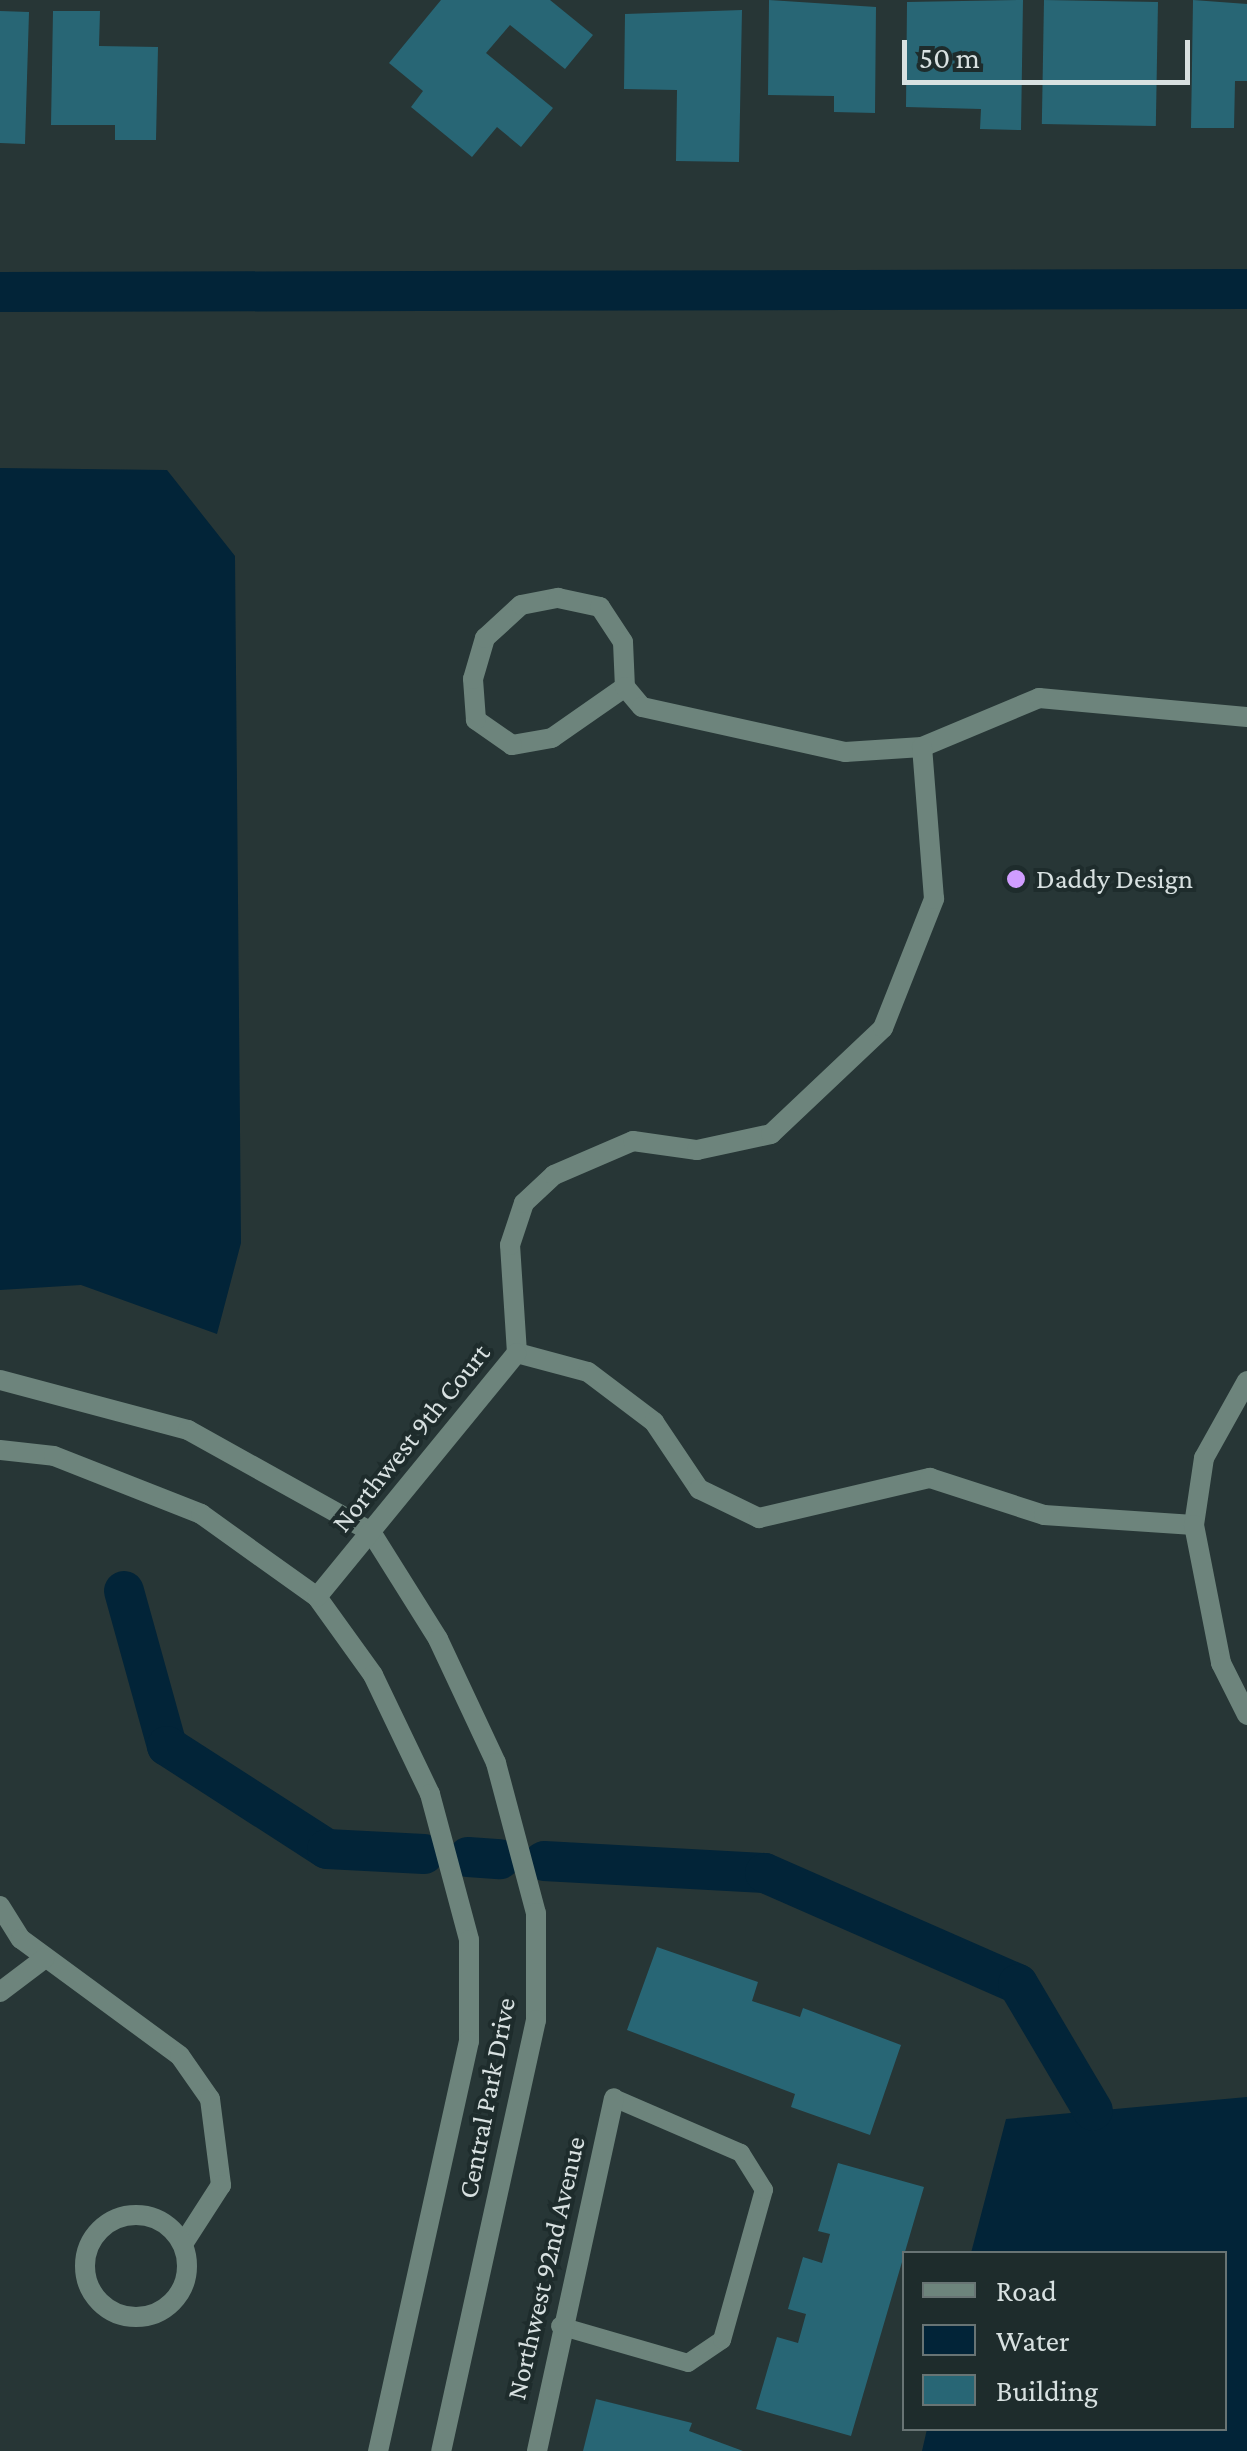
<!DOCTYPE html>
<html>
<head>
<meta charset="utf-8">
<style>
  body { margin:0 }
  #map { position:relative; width:1247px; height:2451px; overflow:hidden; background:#273636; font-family:"Crimson Pro",serif }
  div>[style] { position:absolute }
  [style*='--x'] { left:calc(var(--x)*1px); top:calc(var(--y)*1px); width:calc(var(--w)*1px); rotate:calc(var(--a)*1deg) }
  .water>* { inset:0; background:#022438 }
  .canal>* { height:40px; margin:-20px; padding:0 20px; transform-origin:20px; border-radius:20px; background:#022438 }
  .building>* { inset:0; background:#286675; transform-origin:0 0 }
  .service>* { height:18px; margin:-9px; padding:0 9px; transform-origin:9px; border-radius:9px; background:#6d847c }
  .minor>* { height:20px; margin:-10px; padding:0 10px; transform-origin:10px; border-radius:10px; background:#6d847c }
  .minor>.ring { margin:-10px; padding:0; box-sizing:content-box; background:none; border:20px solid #6d847c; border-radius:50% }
  .dots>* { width:28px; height:28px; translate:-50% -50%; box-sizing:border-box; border:5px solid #1e2c2c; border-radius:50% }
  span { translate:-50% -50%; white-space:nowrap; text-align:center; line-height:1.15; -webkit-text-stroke:8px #1e2c2c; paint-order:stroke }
  .poi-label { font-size:28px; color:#d8e1e1 }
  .left { translate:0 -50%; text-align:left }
  .street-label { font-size:28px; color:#d8e1e1 }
  .legend { position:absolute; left:902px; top:2251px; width:325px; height:180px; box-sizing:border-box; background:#1e2c2c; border:2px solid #687474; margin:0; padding:12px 18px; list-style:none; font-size:30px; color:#d8e1e1 }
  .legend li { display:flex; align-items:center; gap:20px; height:50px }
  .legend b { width:50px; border:2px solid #687474 }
  .scale { position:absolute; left:902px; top:40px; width:288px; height:45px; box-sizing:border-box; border:5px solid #d8e1e1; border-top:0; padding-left:12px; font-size:30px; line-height:35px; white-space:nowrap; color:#d8e1e1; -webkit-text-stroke:8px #1e2c2c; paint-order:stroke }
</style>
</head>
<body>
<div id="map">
  <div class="water">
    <div style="clip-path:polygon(0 468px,167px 470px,235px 556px,241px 1243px,217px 1334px,81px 1285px,0 1290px)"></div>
    <div style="clip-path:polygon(1247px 2097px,1247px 2451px,922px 2451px,927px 2429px,1224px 2428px,1224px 2254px,971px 2253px,1006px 2119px)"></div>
  </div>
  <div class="canal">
    <div style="--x:0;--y:292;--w:1247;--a:-0.14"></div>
    <div style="--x:124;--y:1591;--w:161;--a:74.5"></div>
    <div style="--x:167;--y:1746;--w:190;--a:32.8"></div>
    <div style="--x:327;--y:1849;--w:97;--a:3"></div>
    <div style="--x:468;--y:1857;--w:32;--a:4"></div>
    <div style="--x:544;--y:1861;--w:221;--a:3.1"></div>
    <div style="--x:765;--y:1873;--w:276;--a:23.7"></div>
    <div style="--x:1018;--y:1984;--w:147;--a:59.4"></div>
  </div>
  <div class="building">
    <div style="clip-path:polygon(441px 0,550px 0,593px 35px,565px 69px,510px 25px,486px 53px,553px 108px,521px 147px,497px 127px,472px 157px,411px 107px,423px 91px,389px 63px)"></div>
    <div style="clip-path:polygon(769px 0,876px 7px,875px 113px,834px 112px,834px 96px,768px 95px)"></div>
    <div style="clip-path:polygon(1023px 0,1021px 130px,980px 129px,981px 109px,906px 107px,907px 2px)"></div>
    <div style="left:1044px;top:0;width:114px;height:124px;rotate:1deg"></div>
    <div style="clip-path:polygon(1193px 0,1247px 4px,1247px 81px,1235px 81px,1234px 128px,1191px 128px)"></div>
    <div style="clip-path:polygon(742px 10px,739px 162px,676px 161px,677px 90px,624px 89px,625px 14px)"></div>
    <div style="clip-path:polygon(0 11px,29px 12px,25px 144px,0 143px)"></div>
    <div style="clip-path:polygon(53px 11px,100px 11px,99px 46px,158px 47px,156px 140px,115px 140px,115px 125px,51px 125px)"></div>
    <div style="clip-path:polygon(657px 1947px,758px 1982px,752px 2001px,800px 2017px,803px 2008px,901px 2045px,870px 2135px,791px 2107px,795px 2094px,627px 2030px)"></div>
    <div style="clip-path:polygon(838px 2163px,924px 2187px,851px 2436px,756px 2409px,777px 2337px,798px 2343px,806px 2314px,788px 2309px,803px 2257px,822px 2263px,830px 2234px,818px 2231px)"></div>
    <div style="clip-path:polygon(596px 2399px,692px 2423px,689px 2431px,743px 2451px,583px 2451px)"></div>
  </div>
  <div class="service">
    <div style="--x:560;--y:2326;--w:133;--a:16.1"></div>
    <div style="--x:688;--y:2363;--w:41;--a:-34.1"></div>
    <div style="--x:722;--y:2340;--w:156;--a:-74.4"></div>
    <div style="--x:764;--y:2190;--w:44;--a:-121.9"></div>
    <div style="--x:741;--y:2153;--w:138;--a:-156.6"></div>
  </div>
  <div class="minor">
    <div style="--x:625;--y:687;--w:89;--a:145.1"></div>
    <div style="--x:552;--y:738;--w:41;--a:170.1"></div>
    <div style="--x:512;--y:745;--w:44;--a:-145.2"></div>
    <div style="--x:476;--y:720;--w:41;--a:-94.2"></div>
    <div style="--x:473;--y:679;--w:43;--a:-73.7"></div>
    <div style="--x:485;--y:638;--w:49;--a:-42.5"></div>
    <div style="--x:521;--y:605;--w:38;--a:-11"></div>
    <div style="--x:558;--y:598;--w:43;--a:12.1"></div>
    <div style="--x:600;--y:607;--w:42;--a:56.7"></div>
    <div style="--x:623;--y:642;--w:45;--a:87.5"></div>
    <div style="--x:625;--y:687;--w:26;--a:50"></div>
    <div style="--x:642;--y:707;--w:208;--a:12.5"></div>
    <div style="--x:845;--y:752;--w:77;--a:-3.7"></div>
    <div style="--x:922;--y:747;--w:127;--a:-22.7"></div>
    <div style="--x:1039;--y:698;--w:209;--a:5.2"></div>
    <div style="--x:517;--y:1353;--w:108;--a:-93.7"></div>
    <div style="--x:510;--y:1245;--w:44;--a:-71.6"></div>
    <div style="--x:524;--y:1203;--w:41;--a:-43"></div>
    <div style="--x:554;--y:1175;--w:86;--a:-23.3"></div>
    <div style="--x:633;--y:1141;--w:65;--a:8"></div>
    <div style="--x:697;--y:1150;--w:76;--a:-12.2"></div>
    <div style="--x:771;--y:1134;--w:154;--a:-43.4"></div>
    <div style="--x:883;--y:1028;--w:139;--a:-68.4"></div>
    <div style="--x:934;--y:899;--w:152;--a:-94.5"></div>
    <div style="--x:517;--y:1353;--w:73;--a:15"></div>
    <div style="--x:588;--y:1372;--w:83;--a:37.1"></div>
    <div style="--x:654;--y:1422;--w:81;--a:56.1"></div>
    <div style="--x:699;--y:1489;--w:67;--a:25.8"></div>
    <div style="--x:759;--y:1518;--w:176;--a:-13.2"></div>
    <div style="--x:930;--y:1478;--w:120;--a:18"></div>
    <div style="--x:1044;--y:1515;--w:150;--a:3.8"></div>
    <div style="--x:0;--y:1380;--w:195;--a:14.9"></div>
    <div style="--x:188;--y:1430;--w:210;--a:29.1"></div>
    <div style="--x:371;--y:1532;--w:126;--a:57.9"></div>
    <div style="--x:438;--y:1639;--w:137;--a:64.9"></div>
    <div style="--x:496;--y:1763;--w:155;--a:75.1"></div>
    <div style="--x:536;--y:1913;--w:107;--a:90"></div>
    <div style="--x:536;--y:2020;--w:441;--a:102.4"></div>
    <div style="--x:1247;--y:1381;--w:88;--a:119.2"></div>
    <div style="--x:1204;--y:1458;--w:68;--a:98.5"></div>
    <div style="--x:1194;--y:1525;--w:141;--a:78.9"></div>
    <div style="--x:1221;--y:1663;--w:58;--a:63.4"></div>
    <div style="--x:0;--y:1450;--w:54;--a:6.3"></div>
    <div style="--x:54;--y:1456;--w:158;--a:21.5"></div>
    <div style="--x:201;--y:1514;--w:143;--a:35.6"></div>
    <div style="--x:317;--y:1597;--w:96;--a:54.3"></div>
    <div style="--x:373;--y:1675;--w:132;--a:64.4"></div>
    <div style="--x:430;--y:1794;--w:151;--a:75"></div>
    <div style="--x:469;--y:1940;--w:101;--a:90"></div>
    <div style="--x:469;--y:2041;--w:420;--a:102.5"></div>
    <div style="--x:317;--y:1597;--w:315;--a:-50.7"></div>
    <div style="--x:0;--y:1906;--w:39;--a:58"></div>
    <div style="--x:21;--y:1939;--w:197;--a:36.3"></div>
    <div style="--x:180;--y:2056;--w:52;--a:55.1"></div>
    <div style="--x:210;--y:2099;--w:87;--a:82.7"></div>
    <div style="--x:221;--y:2185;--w:70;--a:122.8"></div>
    <div style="--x:0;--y:1992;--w:56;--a:-37.1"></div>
    <div class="ring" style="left:85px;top:2215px;width:82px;height:82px"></div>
    <div style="--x:537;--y:2451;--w:361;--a:-77.7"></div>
  </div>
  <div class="dots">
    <div style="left:1016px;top:879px;background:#d09dff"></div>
  </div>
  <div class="poi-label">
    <span class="left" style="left:1036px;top:879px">Daddy Design</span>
  </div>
  <div class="street-label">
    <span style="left:411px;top:1438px;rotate:-51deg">Northwest 9th Court</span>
    <span style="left:487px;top:2098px;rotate:-79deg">Central Park Drive</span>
    <span style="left:546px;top:2268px;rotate:-77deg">Northwest 92nd Avenue</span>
  </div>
  <ul class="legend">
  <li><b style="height:12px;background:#6d847c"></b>Road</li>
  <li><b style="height:28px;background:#022438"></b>Water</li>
  <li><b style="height:28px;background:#286675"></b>Building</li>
  </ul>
  <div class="scale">50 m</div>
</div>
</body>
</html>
